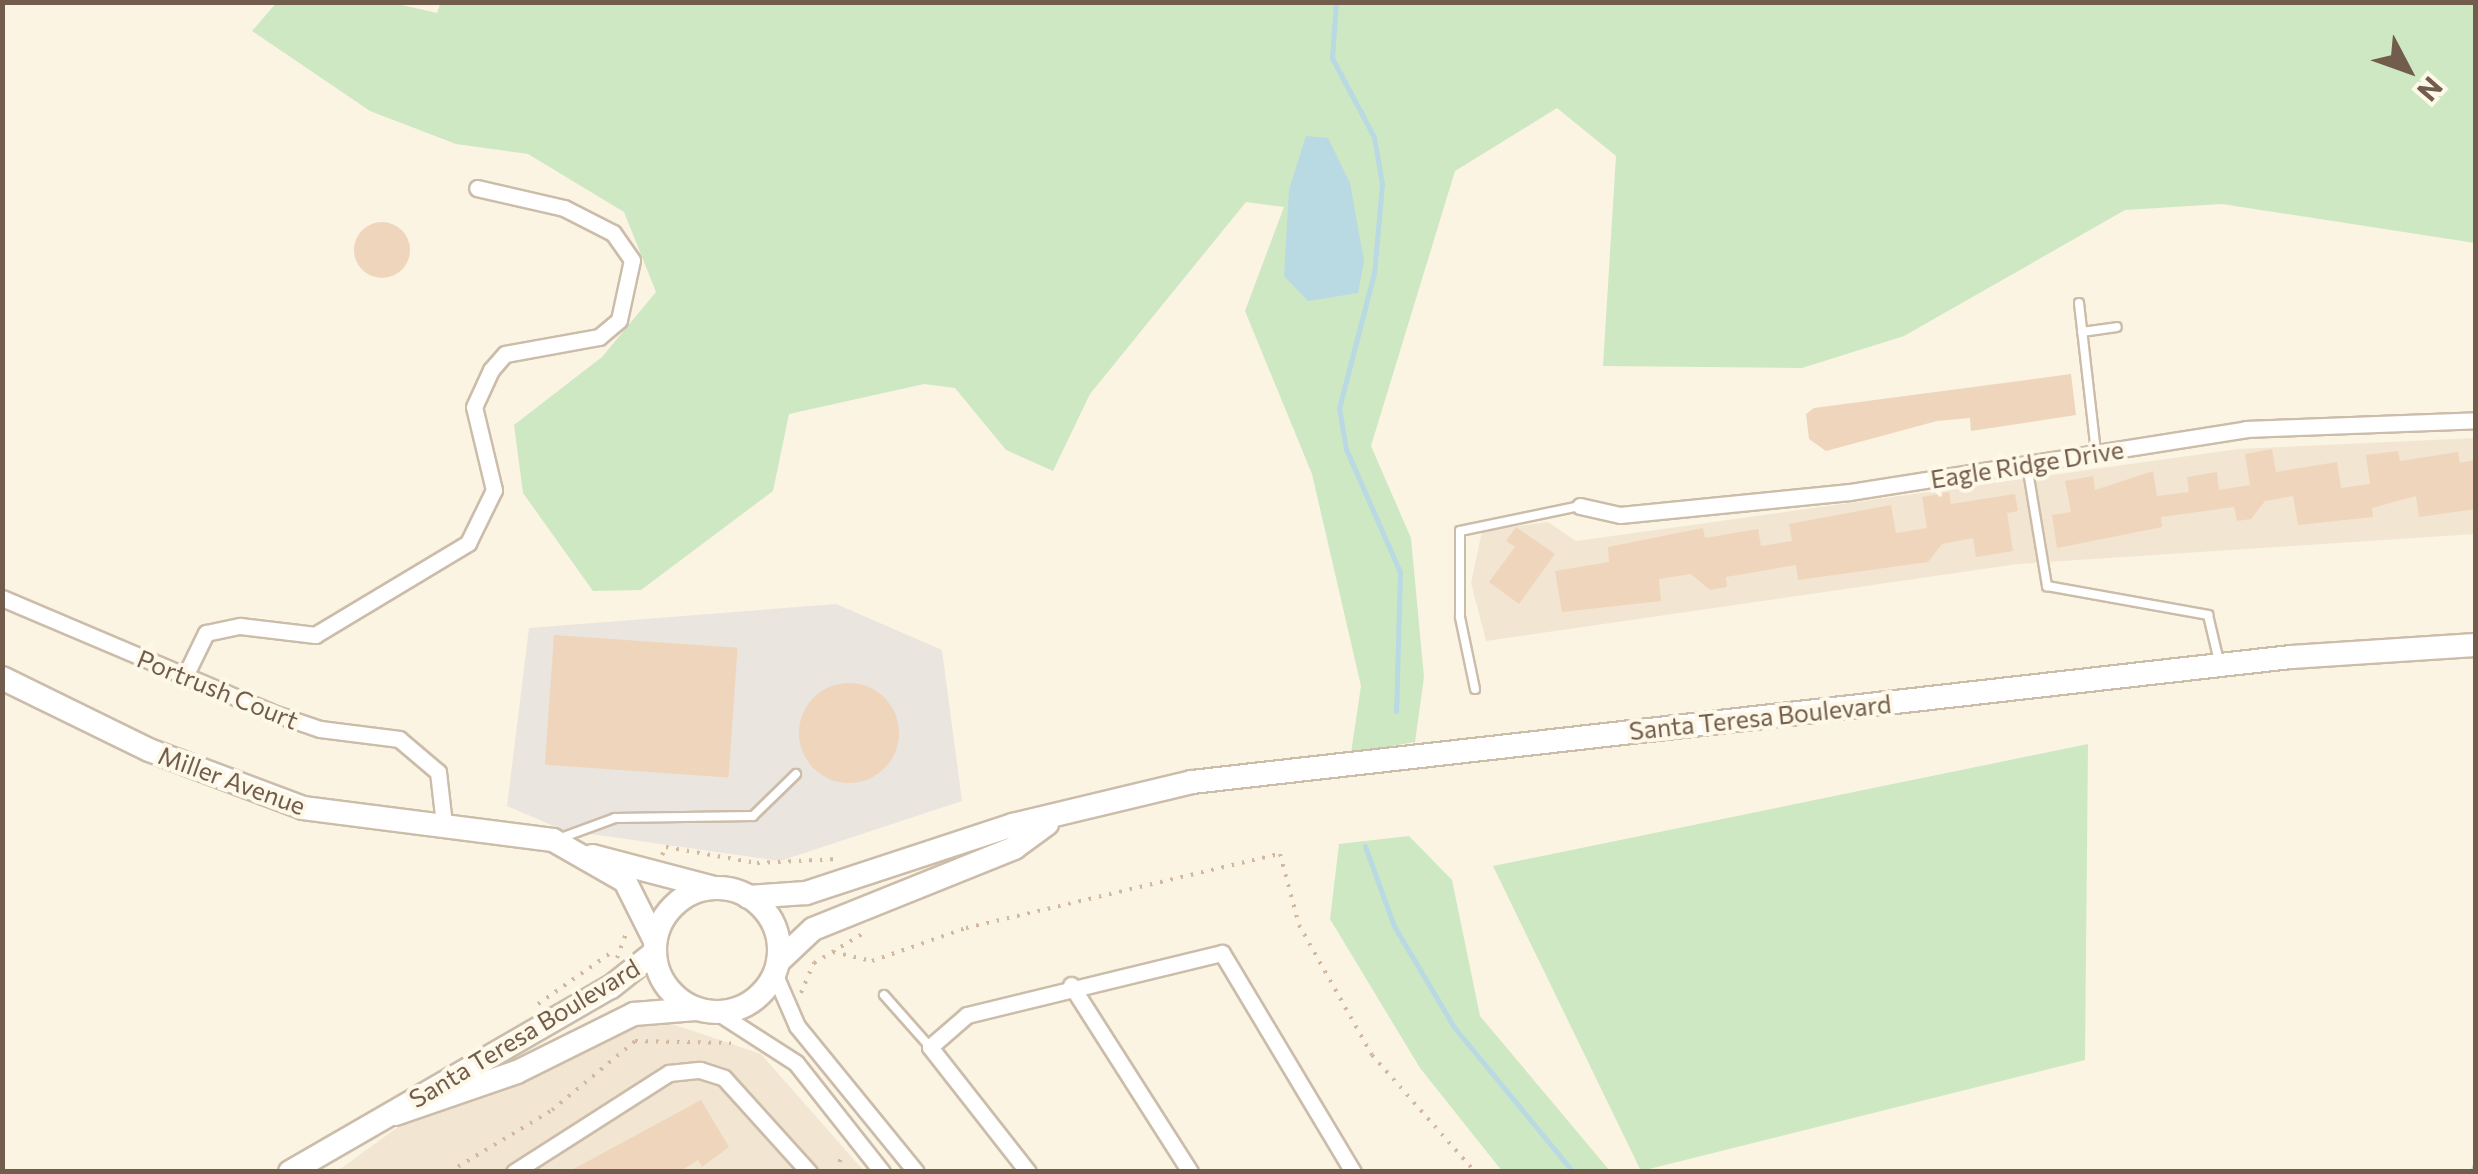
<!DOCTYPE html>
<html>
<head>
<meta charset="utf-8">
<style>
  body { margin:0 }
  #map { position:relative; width:2478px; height:1174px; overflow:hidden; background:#fbf4e3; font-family:Commissioner,sans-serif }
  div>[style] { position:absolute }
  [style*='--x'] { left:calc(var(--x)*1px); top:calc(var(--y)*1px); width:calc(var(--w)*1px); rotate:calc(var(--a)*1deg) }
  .residential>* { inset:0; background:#f2e6d2 }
  .industrial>* { inset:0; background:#eae5de }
  .green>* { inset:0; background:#cee8c3 }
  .water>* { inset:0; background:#b9d9e3 }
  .stream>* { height:5px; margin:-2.5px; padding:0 2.5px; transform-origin:2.5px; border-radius:2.5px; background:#b9d9e3 }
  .building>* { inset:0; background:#efd5bc; transform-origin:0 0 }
  .round { border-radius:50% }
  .path>* { height:4px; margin-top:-2px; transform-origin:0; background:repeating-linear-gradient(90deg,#d3b8a0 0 2.5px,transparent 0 10.5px) }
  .roads { filter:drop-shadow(2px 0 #ccbcaa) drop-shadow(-2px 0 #ccbcaa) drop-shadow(0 2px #ccbcaa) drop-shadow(0 -2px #ccbcaa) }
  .lane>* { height:8px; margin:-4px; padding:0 4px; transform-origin:4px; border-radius:4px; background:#fff }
  .street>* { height:15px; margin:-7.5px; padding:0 7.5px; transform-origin:7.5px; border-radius:7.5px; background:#fff }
  .secondary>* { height:22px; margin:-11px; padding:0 11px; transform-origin:11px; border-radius:11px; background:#fff }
  .secondary>.ring { margin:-11px; padding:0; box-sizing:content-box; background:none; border:22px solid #fff; border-radius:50% }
  span { translate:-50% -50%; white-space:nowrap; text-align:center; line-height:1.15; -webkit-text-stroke:8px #fef8e9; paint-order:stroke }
  .street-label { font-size:25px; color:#725c4b }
  .frame { position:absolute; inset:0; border:5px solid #725c4b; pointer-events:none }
  .north { position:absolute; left:2358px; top:20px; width:100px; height:100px; -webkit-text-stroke:8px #fef8e9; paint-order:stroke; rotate:131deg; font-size:28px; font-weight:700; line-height:40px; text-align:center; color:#725c4b }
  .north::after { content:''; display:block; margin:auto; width:35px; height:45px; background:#725c4b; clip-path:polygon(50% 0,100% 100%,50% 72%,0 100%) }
</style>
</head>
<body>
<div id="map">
  <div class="residential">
    <div style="clip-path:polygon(2475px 438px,2475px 534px,2018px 564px,1486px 641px,1471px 583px,1482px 531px,1548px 522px,1576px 541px,2238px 449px)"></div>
    <div style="clip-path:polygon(646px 1015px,761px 1054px,864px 1171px,336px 1172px,445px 1093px)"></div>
  </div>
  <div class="industrial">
    <div style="clip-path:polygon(836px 604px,942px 650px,962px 801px,780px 861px,563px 830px,507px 806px,529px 628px)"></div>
  </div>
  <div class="green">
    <div style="clip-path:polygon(277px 2px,393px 3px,437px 13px,441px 2px,2475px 3px,2475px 243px,2222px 204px,2125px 210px,1904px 336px,1802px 368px,1603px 366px,1616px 156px,1557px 108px,1455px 171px,1371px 446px,1411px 538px,1424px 677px,1415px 742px,1351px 753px,1361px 686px,1312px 474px,1245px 311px,1284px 207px,1246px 202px,1090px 394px,1053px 471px,1006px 450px,955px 388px,924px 384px,789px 414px,773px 491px,641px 590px,593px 591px,523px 493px,514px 425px,602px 357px,656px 292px,624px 212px,528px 154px,456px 144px,370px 111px,252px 31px)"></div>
    <div style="clip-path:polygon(2088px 744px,2085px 1060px,1641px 1171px,1493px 866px)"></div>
    <div style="clip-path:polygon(1409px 836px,1452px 880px,1480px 1016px,1610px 1171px,1502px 1171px,1420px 1068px,1330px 919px,1339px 844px)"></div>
  </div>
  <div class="water">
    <div style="clip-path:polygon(1306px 136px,1328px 138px,1350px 183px,1364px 261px,1358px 293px,1308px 301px,1284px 276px,1289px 190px)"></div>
  </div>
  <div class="stream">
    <div style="--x:1336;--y:2;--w:56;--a:94.1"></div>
    <div style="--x:1332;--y:58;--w:89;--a:62"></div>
    <div style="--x:1374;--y:137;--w:48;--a:80.3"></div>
    <div style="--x:1382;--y:184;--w:89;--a:95.1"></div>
    <div style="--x:1374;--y:273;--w:139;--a:104.5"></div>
    <div style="--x:1339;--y:408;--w:42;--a:80.3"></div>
    <div style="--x:1346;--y:449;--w:134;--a:66.3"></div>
    <div style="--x:1400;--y:572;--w:139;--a:91.6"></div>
    <div style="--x:1365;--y:846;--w:85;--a:70.1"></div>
    <div style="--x:1394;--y:926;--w:117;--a:59.3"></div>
    <div style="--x:1454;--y:1027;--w:188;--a:50.6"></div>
    <div style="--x:2472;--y:1172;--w:11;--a:-68"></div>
  </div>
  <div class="building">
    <div class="round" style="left:354px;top:222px;width:56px;height:56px"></div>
    <div style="clip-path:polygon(2071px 374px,2076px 415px,1971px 431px,1970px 418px,1937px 421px,1826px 451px,1809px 439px,1806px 414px,1814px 408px)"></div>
    <div style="clip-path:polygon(2272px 449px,2276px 472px,2337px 462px,2341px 488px,2370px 484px,2366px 455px,2398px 451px,2400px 461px,2458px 452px,2460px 463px,2476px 460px,2476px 509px,2419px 517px,2416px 496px,2372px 508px,2373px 517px,2298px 525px,2293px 496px,2265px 501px,2251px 519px,2237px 521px,2234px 507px,2161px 517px,2162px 527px,2057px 548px,2052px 515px,2071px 512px,2065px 481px,2093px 476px,2095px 490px,2153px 471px,2157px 496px,2189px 492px,2187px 477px,2217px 472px,2219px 490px,2250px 485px,2245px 454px)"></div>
    <div style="clip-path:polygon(1949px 492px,1951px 504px,2015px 494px,2018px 511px,2007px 513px,2013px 551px,1976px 557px,1973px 538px,1942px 544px,1928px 562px,1798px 580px,1796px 565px,1726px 577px,1727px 587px,1710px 590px,1691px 574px,1659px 579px,1661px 601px,1562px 612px,1555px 571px,1609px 562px,1608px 547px,1703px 528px,1705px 538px,1758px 529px,1761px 546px,1792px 541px,1789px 524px,1891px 505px,1896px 533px,1927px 528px,1922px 497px)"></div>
    <div style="clip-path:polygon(1516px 527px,1555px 554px,1519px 604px,1489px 582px,1515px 547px,1506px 541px)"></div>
    <div style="left:554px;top:635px;width:184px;height:130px;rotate:4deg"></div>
    <div class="round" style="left:799px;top:683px;width:100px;height:100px"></div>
    <div style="clip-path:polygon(701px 1100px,729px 1147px,702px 1167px,698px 1160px,679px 1172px,568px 1172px)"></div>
  </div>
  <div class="path">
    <div style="--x:662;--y:855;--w:9;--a:-63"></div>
    <div style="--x:666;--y:847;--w:92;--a:10"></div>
    <div style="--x:757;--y:863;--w:81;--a:-2.8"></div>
    <div style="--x:833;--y:952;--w:40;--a:13"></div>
    <div style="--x:872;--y:961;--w:100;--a:-19.3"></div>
    <div style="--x:966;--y:928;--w:323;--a:-13.3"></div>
    <div style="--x:1280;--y:854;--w:73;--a:75"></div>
    <div style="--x:1299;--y:925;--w:149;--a:60.7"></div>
    <div style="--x:1372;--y:1055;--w:156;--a:48.6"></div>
    <div style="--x:617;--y:958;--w:30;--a:-70"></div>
    <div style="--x:801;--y:993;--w:33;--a:-67"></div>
    <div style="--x:814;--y:963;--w:62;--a:-31.1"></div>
    <div style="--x:538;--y:1004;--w:90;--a:-35.1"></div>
    <div style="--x:449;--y:1172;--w:120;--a:-31"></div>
    <div style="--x:552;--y:1110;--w:108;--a:-39.7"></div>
    <div style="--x:635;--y:1041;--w:96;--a:1.2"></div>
    <div style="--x:836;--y:1172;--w:18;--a:-71"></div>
  </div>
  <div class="roads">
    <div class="lane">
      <div style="--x:2079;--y:303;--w:150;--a:83.5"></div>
      <div style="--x:2082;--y:332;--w:35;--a:-8"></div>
      <div style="--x:2027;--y:465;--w:123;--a:80.6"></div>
      <div style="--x:2047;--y:586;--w:164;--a:10.2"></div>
      <div style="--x:2208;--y:615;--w:47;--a:76.6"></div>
      <div style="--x:1475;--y:689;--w:74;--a:-101.8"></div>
      <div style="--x:1460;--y:617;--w:86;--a:-90"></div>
      <div style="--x:1460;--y:531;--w:123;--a:-11.8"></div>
      <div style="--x:558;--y:839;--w:61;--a:-20.2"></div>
      <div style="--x:615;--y:818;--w:138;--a:-0.8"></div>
      <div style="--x:753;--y:816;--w:60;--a:-44.3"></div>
      <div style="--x:884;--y:995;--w:69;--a:48.5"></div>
    </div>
    <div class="street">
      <div style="--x:1580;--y:506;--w:41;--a:12.7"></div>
      <div style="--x:1620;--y:515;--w:231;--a:-5.7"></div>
      <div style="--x:1850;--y:492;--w:401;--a:-9"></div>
      <div style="--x:2246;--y:429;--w:230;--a:-2.2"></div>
      <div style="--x:2;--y:598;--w:291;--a:23"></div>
      <div style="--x:270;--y:712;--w:53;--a:18.8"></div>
      <div style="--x:320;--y:729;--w:80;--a:7.2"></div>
      <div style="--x:399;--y:739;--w:51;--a:40.2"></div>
      <div style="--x:438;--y:772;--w:52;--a:83.4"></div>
      <div style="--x:185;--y:676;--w:48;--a:-64"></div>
      <div style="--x:206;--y:633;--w:35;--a:-12"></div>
      <div style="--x:240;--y:626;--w:76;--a:6.8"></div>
      <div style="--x:315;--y:635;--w:179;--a:-31"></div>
      <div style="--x:468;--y:543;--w:59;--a:-63.9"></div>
      <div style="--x:494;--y:490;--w:85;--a:-103.5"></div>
      <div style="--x:474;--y:407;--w:41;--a:-65.3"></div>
      <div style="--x:491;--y:370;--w:21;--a:-49"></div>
      <div style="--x:505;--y:354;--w:96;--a:-10.3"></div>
      <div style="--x:599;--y:337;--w:26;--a:-40"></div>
      <div style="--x:619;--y:320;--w:61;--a:-77.8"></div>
      <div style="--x:632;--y:260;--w:33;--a:-125"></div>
      <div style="--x:613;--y:233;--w:55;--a:-153"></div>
      <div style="--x:564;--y:208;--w:89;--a:-167.1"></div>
      <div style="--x:774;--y:973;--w:58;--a:66.5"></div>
      <div style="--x:797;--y:1026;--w:188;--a:50.8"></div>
      <div style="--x:1071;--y:985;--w:222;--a:57.5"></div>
      <div style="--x:717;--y:1012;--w:94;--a:32.8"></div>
      <div style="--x:796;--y:1063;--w:139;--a:51.7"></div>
      <div style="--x:514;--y:1172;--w:184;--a:-32.6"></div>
      <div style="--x:669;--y:1073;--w:31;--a:-6"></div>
      <div style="--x:700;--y:1070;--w:25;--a:18"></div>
      <div style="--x:724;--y:1078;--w:127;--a:47.9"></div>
      <div style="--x:1028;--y:1172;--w:159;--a:-128.1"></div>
      <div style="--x:930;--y:1047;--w:49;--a:-40.9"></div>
      <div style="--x:967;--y:1015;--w:262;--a:-13.7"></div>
      <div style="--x:1222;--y:953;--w:255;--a:59.1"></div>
    </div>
    <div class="secondary">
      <div style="--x:2;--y:678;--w:164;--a:26.1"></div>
      <div style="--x:149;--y:750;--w:165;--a:20.6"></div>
      <div style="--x:303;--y:808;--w:252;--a:7.3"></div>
      <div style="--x:553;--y:840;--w:83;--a:29.7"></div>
      <div style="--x:625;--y:881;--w:67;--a:63.4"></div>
      <div style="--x:592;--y:856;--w:126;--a:14.7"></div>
      <div class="ring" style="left:655px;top:888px;width:102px;height:102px"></div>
      <div style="--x:748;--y:897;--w:58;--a:-3.9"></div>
      <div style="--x:806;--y:893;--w:218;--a:-18.2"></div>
      <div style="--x:1013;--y:825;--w:184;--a:-13.5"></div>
      <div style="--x:1192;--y:782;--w:1106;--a:-6.49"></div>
      <div style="--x:2291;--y:657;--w:185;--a:-3.7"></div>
      <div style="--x:778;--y:962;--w:48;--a:-43.3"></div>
      <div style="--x:813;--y:929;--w:217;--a:-21.9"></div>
      <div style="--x:1014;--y:848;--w:41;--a:-36"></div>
      <div style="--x:395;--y:1114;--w:129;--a:-19"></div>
      <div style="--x:517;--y:1072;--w:131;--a:-26.4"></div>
      <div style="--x:634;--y:1014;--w:62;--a:-4.6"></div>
      <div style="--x:290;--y:1172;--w:370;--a:-30"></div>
      <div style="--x:611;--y:987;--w:56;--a:-38.5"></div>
    </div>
  </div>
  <div class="street-label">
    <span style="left:2027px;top:464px;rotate:-9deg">Eagle Ridge Drive</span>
    <span style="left:218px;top:689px;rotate:22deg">Portrush Court</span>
    <span style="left:1760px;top:717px;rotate:-6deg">Santa Teresa Boulevard</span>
    <span style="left:232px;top:780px;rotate:20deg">Miller Avenue</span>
    <span style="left:524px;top:1033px;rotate:-31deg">Santa Teresa Boulevard</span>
  </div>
  <div class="frame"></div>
  <div class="north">N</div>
</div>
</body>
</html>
